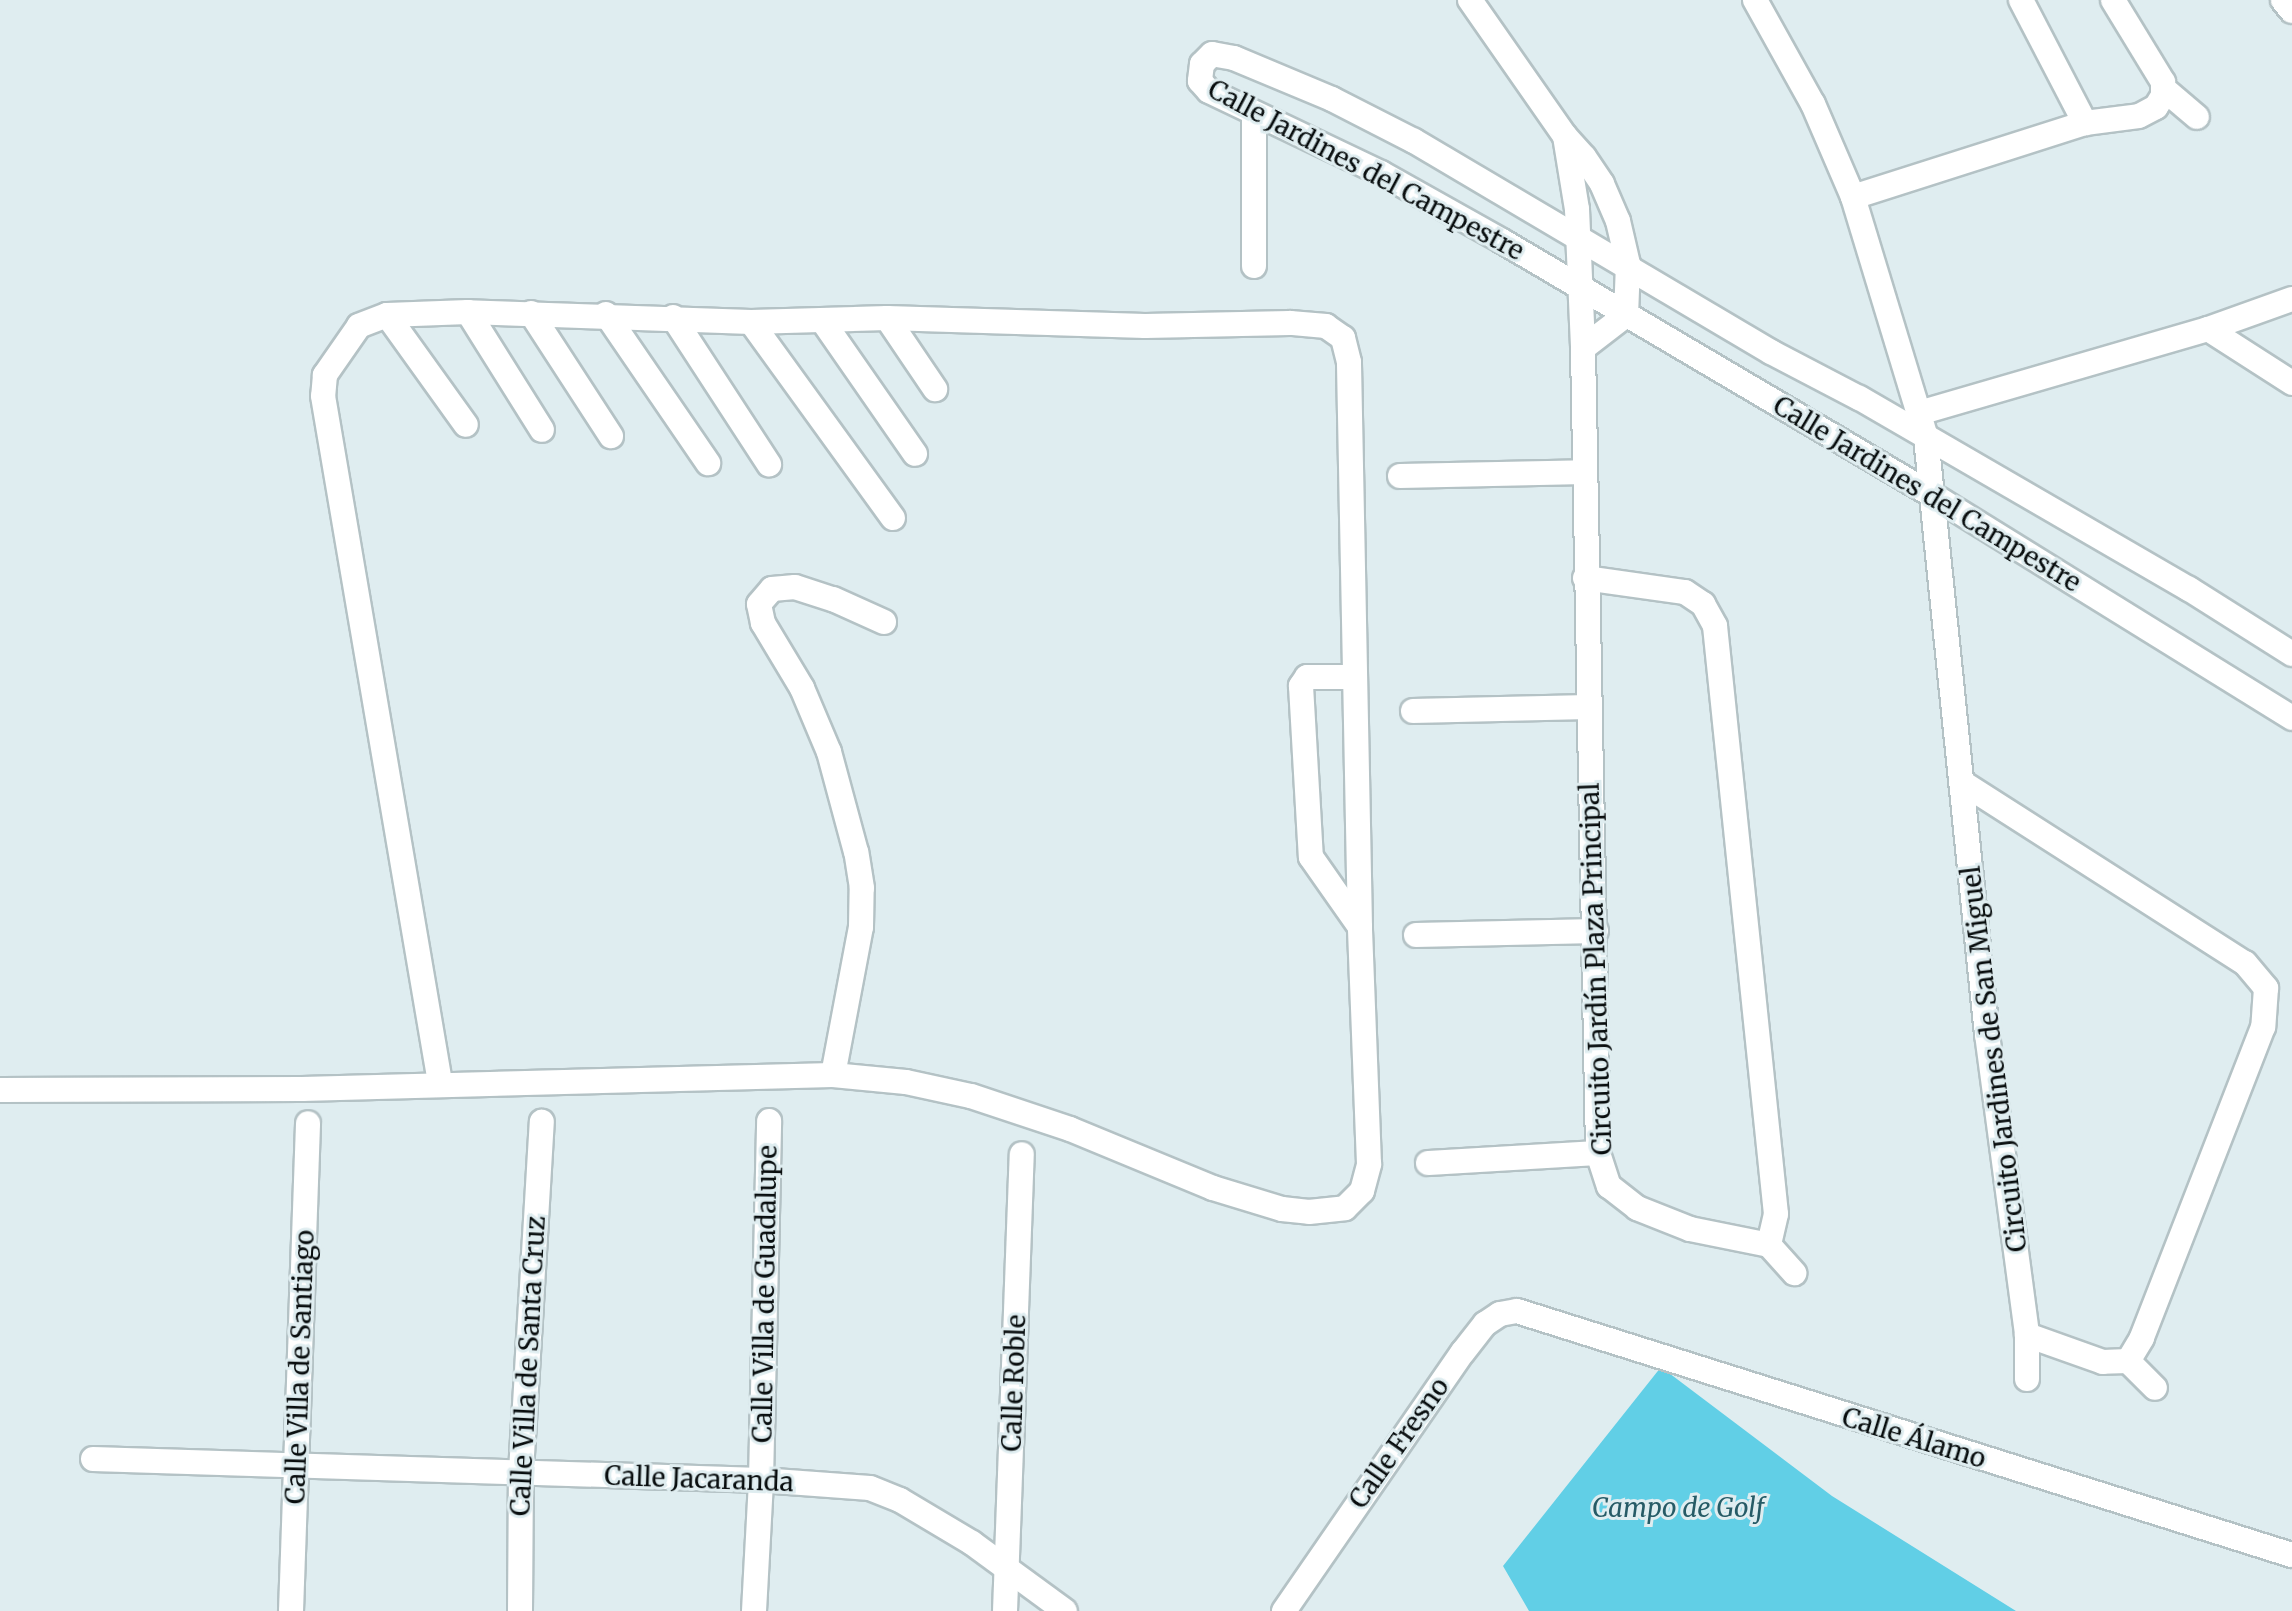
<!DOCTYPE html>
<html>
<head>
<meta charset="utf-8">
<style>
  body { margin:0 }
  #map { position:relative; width:2292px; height:1611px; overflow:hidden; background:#dfedf0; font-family:Merriweather,serif }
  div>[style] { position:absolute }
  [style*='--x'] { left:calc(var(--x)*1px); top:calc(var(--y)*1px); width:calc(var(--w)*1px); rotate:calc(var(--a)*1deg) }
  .green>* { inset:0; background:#61cfe6 }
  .roads { filter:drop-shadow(2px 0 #b4c2c5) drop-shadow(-2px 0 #b4c2c5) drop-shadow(0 2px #b4c2c5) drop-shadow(0 -2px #b4c2c5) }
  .minor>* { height:24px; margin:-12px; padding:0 12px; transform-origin:12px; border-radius:12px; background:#fff }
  span { translate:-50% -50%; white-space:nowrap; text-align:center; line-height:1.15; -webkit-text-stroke:6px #dfedf0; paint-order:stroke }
  .street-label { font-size:26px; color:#080d0e }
  .park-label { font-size:26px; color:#265b66; font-style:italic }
</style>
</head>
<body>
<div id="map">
  <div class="green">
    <div style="clip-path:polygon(1661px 1367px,1832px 1496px,2016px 1611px,1529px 1611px,1503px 1566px)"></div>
  </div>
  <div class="roads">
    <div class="minor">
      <div style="--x:1470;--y:0;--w:166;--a:55.1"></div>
      <div style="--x:1565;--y:136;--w:28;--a:48"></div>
      <div style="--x:1584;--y:157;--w:32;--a:56"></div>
      <div style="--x:1602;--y:184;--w:40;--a:66.6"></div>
      <div style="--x:1618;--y:221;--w:44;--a:76.9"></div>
      <div style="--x:1628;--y:264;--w:51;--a:92.2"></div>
      <div style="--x:1626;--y:315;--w:54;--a:142.5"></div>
      <div style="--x:1755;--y:0;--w:119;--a:60.9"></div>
      <div style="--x:1813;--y:104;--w:101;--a:66.7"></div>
      <div style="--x:1853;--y:197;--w:251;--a:73.1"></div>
      <div style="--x:1926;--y:437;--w:600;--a:84.17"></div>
      <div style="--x:1987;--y:1034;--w:304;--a:82.4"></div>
      <div style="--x:2027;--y:1335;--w:44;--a:90"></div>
      <div style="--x:2021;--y:0;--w:139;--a:62.5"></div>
      <div style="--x:2283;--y:0;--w:14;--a:51"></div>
      <div style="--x:2164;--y:89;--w:43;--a:40.3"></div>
      <div style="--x:1254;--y:115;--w:151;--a:90"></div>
      <div style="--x:1565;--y:136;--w:74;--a:80.7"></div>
      <div style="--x:1577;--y:209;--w:139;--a:87.5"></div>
      <div style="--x:1583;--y:348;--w:805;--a:88.93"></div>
      <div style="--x:1598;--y:1153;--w:35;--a:72"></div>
      <div style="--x:1609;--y:1186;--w:36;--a:38"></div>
      <div style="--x:1637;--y:1208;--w:57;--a:21.6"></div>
      <div style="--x:1690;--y:1229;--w:81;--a:11.4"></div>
      <div style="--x:1769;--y:1245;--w:38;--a:48"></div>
      <div style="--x:1853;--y:197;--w:244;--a:-17.7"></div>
      <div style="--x:2085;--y:123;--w:54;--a:-7.4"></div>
      <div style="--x:2139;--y:116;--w:19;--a:-28"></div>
      <div style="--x:2156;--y:107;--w:13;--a:-58"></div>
      <div style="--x:2163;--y:96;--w:14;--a:-90"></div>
      <div style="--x:2163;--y:82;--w:96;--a:-121.4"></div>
      <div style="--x:468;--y:312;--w:139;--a:57.9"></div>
      <div style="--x:531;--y:313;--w:147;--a:57"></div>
      <div style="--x:606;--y:314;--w:181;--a:55.6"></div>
      <div style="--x:387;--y:315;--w:135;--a:54.3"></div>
      <div style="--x:673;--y:317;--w:176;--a:56.9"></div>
      <div style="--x:887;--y:318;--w:86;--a:55.9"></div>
      <div style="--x:822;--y:320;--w:163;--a:55.2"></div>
      <div style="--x:751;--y:322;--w:242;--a:54.1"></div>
      <div style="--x:2208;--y:329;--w:100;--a:32.7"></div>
      <div style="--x:1919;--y:413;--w:301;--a:-16.2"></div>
      <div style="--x:2208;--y:329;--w:89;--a:-19.7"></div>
      <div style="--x:1400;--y:476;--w:185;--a:-1.2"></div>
      <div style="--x:1585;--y:578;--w:101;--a:8"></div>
      <div style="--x:1685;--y:592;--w:22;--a:34"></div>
      <div style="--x:1703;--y:604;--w:25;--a:61"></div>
      <div style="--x:1715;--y:626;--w:591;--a:84.08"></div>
      <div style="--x:1776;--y:1214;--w:32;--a:103"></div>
      <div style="--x:2292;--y:654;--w:122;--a:-147.7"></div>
      <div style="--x:2189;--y:589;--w:381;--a:-149.9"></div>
      <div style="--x:1859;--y:398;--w:99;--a:-152.4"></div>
      <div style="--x:1771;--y:352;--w:415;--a:-149.4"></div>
      <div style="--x:1414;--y:141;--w:92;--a:-152.9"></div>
      <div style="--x:1332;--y:99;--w:106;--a:-157.3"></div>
      <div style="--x:1234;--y:58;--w:22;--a:-170"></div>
      <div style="--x:1212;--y:54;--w:14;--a:135"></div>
      <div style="--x:1202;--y:64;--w:17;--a:97"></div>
      <div style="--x:1200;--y:81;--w:13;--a:48"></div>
      <div style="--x:1209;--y:91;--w:191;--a:25.5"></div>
      <div style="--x:1381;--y:173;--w:139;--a:29.3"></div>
      <div style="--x:1502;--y:241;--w:502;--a:30.55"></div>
      <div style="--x:1934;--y:496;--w:421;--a:31.8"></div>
      <div style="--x:1354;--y:677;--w:47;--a:180"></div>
      <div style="--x:1307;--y:677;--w:11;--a:124"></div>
      <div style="--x:1301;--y:686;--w:171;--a:86.7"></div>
      <div style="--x:1311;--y:857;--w:85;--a:55"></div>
      <div style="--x:1413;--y:711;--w:175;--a:-1.3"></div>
      <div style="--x:1963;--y:783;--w:335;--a:32.6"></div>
      <div style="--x:2245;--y:963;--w:33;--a:50"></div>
      <div style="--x:2266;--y:988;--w:39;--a:94"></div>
      <div style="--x:2263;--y:1027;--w:334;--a:111.3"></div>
      <div style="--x:2142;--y:1338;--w:27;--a:121"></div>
      <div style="--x:2128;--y:1361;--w:25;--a:178"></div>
      <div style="--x:2103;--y:1362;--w:81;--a:-160.4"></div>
      <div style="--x:1416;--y:935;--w:180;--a:-1.3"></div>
      <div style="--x:833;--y:1075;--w:151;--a:-79.3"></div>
      <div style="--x:861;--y:927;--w:39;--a:-89"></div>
      <div style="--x:862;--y:888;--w:36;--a:-99"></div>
      <div style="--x:856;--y:852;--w:104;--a:-105.1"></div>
      <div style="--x:829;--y:752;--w:69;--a:-112.9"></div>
      <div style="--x:802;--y:688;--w:76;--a:-121"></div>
      <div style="--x:763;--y:623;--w:19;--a:-102"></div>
      <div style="--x:759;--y:604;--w:20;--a:-49"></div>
      <div style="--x:772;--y:589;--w:23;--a:-5"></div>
      <div style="--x:795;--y:587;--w:40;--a:18"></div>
      <div style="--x:833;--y:599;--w:56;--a:24.3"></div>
      <div style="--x:0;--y:1090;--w:302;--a:-0.2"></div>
      <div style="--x:302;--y:1089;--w:531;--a:-1.51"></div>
      <div style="--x:833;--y:1075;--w:73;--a:5.5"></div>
      <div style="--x:906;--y:1082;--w:66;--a:12.2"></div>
      <div style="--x:971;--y:1096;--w:104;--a:18.4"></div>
      <div style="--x:1070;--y:1129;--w:155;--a:22.4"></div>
      <div style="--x:1213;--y:1188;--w:72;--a:16.9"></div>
      <div style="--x:1282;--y:1209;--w:27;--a:6"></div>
      <div style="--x:1309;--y:1212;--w:36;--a:-6"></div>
      <div style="--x:1345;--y:1208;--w:24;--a:-45"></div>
      <div style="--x:1362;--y:1191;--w:28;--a:-75"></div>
      <div style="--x:1369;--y:1164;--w:237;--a:-92.2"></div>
      <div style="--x:1360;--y:927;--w:565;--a:-91.12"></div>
      <div style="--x:1349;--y:362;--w:25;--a:-104"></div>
      <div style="--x:1343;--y:338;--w:21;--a:-145"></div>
      <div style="--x:1326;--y:326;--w:36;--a:-175"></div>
      <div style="--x:1290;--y:323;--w:145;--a:178.8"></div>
      <div style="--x:1145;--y:326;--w:258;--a:-178.2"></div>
      <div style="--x:887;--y:318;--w:136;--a:178.3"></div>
      <div style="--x:751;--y:322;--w:283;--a:-178"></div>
      <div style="--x:468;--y:312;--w:81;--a:177.9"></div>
      <div style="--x:387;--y:315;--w:30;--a:159"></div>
      <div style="--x:359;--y:326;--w:60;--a:124.8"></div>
      <div style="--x:325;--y:375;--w:21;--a:95"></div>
      <div style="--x:323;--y:396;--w:697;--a:80.33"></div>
      <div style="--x:1428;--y:1163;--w:170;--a:-3.4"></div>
      <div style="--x:2128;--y:1361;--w:38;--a:45"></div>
      <div style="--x:93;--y:1459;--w:668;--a:1.8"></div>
      <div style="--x:761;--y:1480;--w:109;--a:4.2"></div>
      <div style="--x:870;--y:1488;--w:32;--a:22"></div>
      <div style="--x:900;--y:1500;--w:84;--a:30.8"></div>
      <div style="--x:972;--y:1543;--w:115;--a:36.2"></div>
      <div style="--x:291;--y:1611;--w:488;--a:-88"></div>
      <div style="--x:520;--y:1611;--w:139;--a:-89.6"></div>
      <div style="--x:521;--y:1472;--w:351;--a:-86.6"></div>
      <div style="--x:754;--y:1611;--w:131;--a:-86.9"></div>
      <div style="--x:761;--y:1480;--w:359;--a:-88.7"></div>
      <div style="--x:1005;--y:1611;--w:457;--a:-87.9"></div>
      <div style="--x:1284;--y:1611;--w:315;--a:-55.4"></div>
      <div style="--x:1463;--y:1352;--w:36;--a:-52"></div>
      <div style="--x:1485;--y:1324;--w:18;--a:-34"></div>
      <div style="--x:1500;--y:1314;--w:17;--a:-10"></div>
      <div style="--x:1517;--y:1311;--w:813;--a:17.48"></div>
    </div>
  </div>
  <div class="street-label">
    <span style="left:1366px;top:170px;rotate:28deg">Calle Jardines del Campestre</span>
    <span style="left:1927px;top:494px;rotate:31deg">Calle Jardines del Campestre</span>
    <span style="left:1596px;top:969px;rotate:-92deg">Circuito Jardín Plaza Principal</span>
    <span style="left:1994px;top:1059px;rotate:-97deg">Circuito Jardines de San Miguel</span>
    <span style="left:765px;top:1294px;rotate:-89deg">Calle Villa de Guadalupe</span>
    <span style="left:528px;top:1366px;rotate:-87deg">Calle Villa de Santa Cruz</span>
    <span style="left:300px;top:1367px;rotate:-88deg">Calle Villa de Santiago</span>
    <span style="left:1014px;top:1383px;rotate:-88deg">Calle Roble</span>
    <span style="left:1914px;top:1438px;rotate:17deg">Calle Álamo</span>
    <span style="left:1399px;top:1443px;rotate:-55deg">Calle Fresno</span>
    <span style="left:699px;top:1479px;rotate:2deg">Calle Jacaranda</span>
  </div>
  <div class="park-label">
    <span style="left:1678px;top:1508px">Campo de Golf</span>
  </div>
</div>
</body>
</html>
